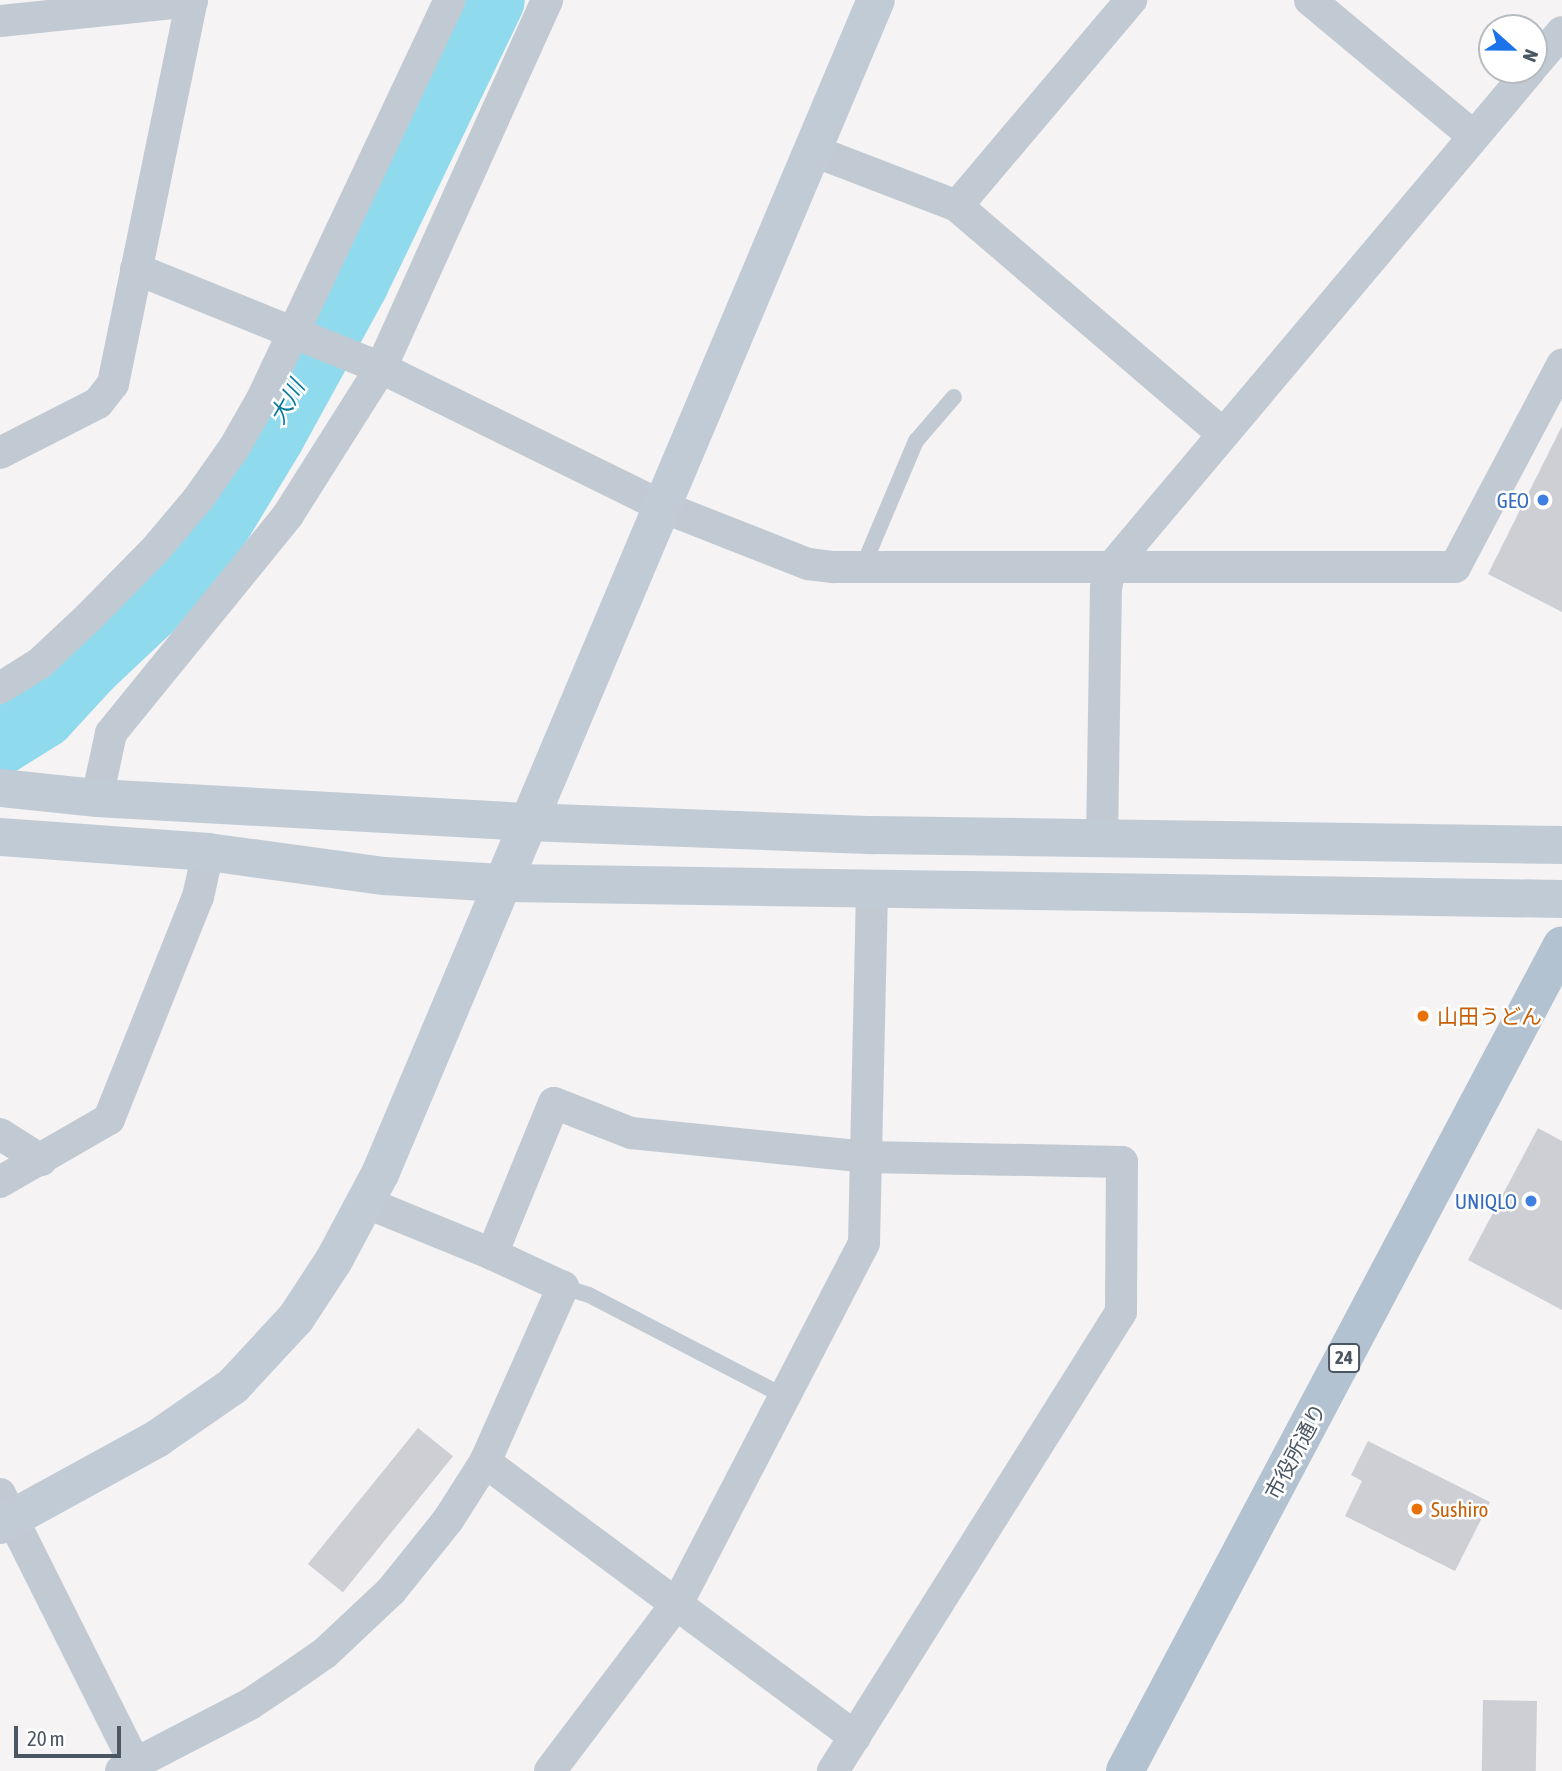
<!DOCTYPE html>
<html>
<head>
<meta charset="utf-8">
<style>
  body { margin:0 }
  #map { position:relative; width:1562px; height:1771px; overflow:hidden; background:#f5f3f3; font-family:"Asap Condensed","Noto Sans JP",sans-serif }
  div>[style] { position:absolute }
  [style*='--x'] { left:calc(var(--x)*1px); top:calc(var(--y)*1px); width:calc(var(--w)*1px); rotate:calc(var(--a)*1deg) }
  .river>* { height:65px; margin:-32.5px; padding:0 32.5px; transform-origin:32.5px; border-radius:32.5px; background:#90daee }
  .building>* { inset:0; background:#cdcfd5; transform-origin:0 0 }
  .lane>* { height:16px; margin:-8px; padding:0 8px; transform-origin:8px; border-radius:8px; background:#c1cad2 }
  .street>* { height:32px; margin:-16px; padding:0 16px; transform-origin:16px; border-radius:16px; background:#c1cad2 }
  .secondary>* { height:38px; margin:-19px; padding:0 19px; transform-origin:19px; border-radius:19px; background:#c1cbd6 }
  .primary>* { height:38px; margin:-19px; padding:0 19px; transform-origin:19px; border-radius:19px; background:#b3c2d1 }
  .dots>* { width:19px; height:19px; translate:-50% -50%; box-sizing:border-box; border:4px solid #fff; border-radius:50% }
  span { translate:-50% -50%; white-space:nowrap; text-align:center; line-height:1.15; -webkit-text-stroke:5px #fff; paint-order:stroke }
  .shield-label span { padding:2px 5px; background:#fff; border:2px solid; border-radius:5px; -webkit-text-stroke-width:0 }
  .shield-label { font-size:19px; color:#4a5661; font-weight:700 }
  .shop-label { font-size:21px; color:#366cbe }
  .right { translate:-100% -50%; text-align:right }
  .food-label { font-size:21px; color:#c56008 }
  .left { translate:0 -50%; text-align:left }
  .street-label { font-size:21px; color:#4a5661 }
  .water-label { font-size:23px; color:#0c7c9b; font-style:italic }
  .north { position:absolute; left:1478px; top:14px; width:70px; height:70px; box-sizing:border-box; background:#fff; border:2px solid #b7bbc0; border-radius:50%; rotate:111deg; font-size:19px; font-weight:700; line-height:28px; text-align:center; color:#4a5661 }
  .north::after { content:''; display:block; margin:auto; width:24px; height:32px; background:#1a73e8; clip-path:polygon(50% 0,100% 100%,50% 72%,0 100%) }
  .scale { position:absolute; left:14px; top:1726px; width:107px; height:32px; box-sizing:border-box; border:4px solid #4a5661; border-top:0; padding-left:9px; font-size:21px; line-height:24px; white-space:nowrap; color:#4a5661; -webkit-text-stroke:5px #fff; paint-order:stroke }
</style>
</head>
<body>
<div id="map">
  <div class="river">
    <div style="--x:0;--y:742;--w:51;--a:-32.1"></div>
    <div style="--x:43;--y:715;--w:68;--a:-47.4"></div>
    <div style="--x:89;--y:665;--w:140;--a:-43.3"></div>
    <div style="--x:191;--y:569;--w:157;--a:-58.8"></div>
    <div style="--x:272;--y:435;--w:175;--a:-61.2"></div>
    <div style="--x:356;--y:282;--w:313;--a:-64.3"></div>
  </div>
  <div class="building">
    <div style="clip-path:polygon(1562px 426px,1562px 612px,1488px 574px)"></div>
    <div style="clip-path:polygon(1538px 1128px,1562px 1141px,1562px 1310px,1468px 1260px)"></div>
    <div style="left:418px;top:1428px;width:45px;height:175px;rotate:39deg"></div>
    <div style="clip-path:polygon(1368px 1441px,1490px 1502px,1455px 1571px,1345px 1516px,1362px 1481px,1351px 1475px)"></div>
    <div style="left:1483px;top:1700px;width:54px;height:71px;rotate:1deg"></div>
  </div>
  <div class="lane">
    <div style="--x:868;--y:568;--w:16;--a:-86"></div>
    <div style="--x:869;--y:552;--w:121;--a:-67.1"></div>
    <div style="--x:916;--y:441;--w:58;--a:-49.2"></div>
    <div style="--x:563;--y:1287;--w:27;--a:17"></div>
    <div style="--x:589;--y:1295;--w:222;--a:27.4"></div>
  </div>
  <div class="street">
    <div style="--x:1310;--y:0;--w:212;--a:39.8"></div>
    <div style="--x:0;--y:21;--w:193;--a:-5.9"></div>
    <div style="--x:1534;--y:65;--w:43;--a:-49.7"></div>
    <div style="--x:814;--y:151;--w:153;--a:21"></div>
    <div style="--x:957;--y:206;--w:350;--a:40.6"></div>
    <div style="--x:957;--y:206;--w:270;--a:-49.8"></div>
    <div style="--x:136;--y:269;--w:264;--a:22"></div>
    <div style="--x:381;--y:368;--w:314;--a:26.2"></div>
    <div style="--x:663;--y:507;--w:156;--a:21.5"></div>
    <div style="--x:808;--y:564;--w:26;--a:7"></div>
    <div style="--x:834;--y:567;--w:621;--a:0"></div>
    <div style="--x:1455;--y:567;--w:229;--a:-62.1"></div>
    <div style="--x:0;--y:453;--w:110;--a:-27"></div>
    <div style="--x:98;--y:403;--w:24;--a:-52"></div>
    <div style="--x:113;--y:384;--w:392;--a:-78.4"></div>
    <div style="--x:0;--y:688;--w:47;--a:-32"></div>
    <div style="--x:40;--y:663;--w:66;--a:-43.2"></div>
    <div style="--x:88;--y:618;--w:95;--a:-45.4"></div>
    <div style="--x:155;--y:550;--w:67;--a:-49.9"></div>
    <div style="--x:198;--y:499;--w:62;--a:-54.8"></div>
    <div style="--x:234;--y:448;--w:56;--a:-60.3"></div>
    <div style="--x:262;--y:399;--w:441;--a:-64.8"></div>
    <div style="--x:97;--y:798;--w:66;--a:-77.8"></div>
    <div style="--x:111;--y:733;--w:281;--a:-50.9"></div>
    <div style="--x:288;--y:515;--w:174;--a:-57.7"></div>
    <div style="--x:381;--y:368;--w:404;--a:-65.7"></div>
    <div style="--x:1102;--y:840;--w:252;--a:-89.1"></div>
    <div style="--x:1106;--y:588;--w:19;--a:-78"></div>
    <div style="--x:1110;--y:569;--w:652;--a:-49.91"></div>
    <div style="--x:0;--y:1134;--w:49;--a:32.4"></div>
    <div style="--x:0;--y:1182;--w:126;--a:-30"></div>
    <div style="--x:109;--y:1119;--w:239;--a:-68.2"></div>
    <div style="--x:198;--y:897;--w:46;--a:-77.5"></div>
    <div style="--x:492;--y:1254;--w:163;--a:-67.7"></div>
    <div style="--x:554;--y:1103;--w:83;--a:21.3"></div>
    <div style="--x:631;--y:1133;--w:237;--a:5.8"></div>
    <div style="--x:867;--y:1157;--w:255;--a:1.1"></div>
    <div style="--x:1122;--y:1162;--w:150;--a:90.4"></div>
    <div style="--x:1121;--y:1312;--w:542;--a:122.11"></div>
    <div style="--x:485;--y:1462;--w:461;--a:36.6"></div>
    <div style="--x:0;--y:1494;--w:310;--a:63.4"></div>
    <div style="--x:121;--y:1771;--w:145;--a:-27.4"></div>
    <div style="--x:250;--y:1704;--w:43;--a:-33.7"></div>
    <div style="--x:286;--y:1680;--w:47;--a:-34.7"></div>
    <div style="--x:325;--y:1653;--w:91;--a:-43.2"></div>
    <div style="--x:391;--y:1591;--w:91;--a:-51.2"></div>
    <div style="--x:448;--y:1520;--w:69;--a:-57.5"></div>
    <div style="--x:485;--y:1462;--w:192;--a:-66"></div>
    <div style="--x:563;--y:1287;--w:78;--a:-155.1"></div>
    <div style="--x:492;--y:1254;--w:135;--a:-157.8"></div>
    <div style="--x:550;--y:1771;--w:212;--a:-52.9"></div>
    <div style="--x:678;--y:1602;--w:404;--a:-62.6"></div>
    <div style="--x:864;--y:1243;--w:355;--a:-88.7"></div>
  </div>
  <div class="secondary">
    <div style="--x:0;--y:788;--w:98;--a:5.9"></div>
    <div style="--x:97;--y:798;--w:432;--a:3.2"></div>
    <div style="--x:528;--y:822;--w:346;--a:2.2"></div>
    <div style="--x:874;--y:835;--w:688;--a:0.83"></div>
    <div style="--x:0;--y:837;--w:209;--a:4.1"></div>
    <div style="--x:208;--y:852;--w:178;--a:7.8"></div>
    <div style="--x:384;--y:876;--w:117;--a:3.4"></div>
    <div style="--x:501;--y:883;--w:1061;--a:0.86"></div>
    <div style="--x:0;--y:1525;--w:180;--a:-28.8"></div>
    <div style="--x:158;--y:1438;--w:91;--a:-34.7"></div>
    <div style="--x:233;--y:1386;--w:93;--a:-47.2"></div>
    <div style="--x:296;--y:1318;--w:69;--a:-56.8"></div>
    <div style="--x:334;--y:1260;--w:98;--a:-61.9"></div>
    <div style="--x:380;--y:1174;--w:1274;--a:-67.1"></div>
  </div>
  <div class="primary">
    <div style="--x:1125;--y:1771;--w:934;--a:-62.12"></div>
  </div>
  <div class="dots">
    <div style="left:1543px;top:500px;background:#3f7fe0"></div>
    <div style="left:1423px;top:1016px;background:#e8710a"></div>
    <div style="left:1531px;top:1201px;background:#3f7fe0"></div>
    <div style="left:1417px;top:1509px;background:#e8710a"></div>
  </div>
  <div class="shield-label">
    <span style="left:1344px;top:1358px">24</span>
  </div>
  <div class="shop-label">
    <span class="right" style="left:1529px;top:500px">GEO</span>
    <span class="right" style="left:1517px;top:1201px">UNIQLO</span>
  </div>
  <div class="food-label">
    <span class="left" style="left:1437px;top:1016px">山田うどん</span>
    <span class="left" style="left:1431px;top:1509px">Sushiro</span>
  </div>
  <div class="street-label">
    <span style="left:1295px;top:1451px;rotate:-62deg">市役所通り</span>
  </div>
  <div class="water-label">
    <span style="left:287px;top:402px;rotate:-60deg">大川</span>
  </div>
  <div class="north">N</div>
  <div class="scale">20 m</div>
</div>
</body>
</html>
